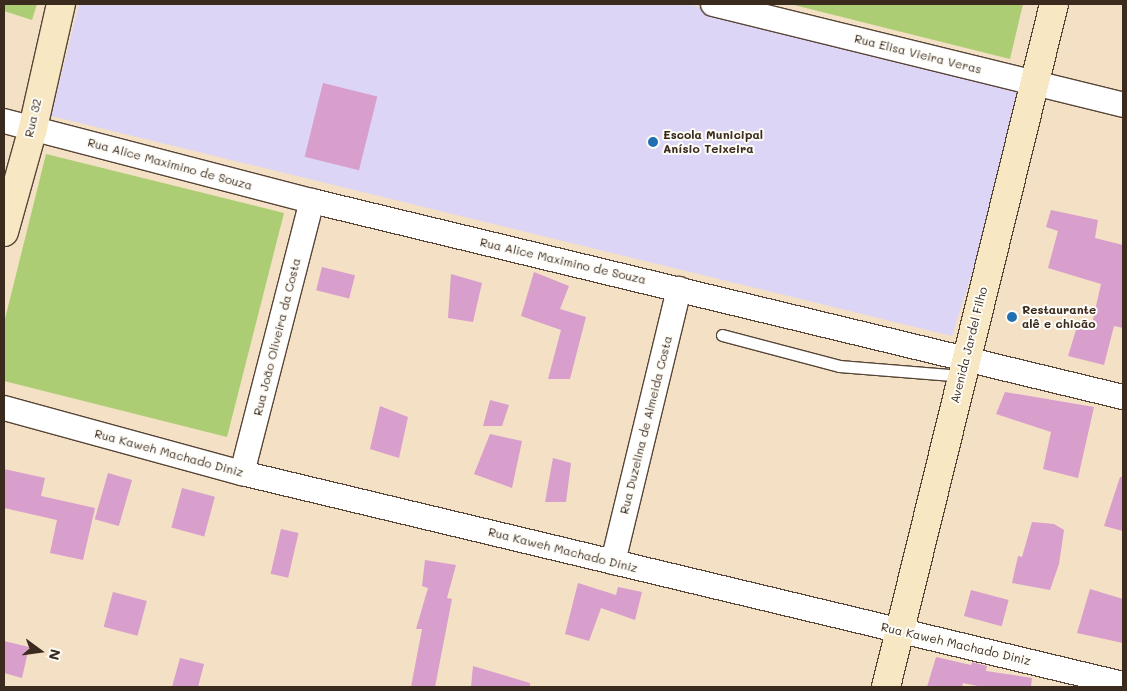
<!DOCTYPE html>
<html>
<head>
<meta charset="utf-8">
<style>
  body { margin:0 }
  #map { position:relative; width:1127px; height:691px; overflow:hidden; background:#f3e0c5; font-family:Mali,sans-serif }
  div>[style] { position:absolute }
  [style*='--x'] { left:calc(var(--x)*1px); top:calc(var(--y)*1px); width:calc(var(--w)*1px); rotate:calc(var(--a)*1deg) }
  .built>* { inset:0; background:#dcd5f6 }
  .green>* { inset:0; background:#adcd75 }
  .building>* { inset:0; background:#d89ecc; transform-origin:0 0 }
  .roads { filter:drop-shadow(1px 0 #574537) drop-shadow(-1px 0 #574537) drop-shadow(0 1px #574537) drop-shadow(0 -1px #574537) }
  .lane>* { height:11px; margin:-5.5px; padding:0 5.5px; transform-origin:5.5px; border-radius:5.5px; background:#fff }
  .street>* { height:24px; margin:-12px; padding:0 12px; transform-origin:12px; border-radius:12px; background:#fff }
  .secondary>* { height:28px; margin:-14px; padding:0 14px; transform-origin:14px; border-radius:14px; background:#f7e8c3 }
  .dots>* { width:14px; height:14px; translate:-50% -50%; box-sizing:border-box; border:2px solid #fdfcf7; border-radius:50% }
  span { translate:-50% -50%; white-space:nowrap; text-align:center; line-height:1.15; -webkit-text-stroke:4px #fdfcf7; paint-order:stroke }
  .street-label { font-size:12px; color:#3b2a1e }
  .poi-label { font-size:12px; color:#3b2a1e; font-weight:700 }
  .left { translate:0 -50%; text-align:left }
  .frame { position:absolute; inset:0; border:5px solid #3b2a1e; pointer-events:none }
  .north { position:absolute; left:15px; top:626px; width:50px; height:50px; -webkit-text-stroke:4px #fdfcf7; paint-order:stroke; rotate:104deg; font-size:14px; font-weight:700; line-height:20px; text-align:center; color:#3b2a1e }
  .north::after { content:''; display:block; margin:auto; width:18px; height:22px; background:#3b2a1e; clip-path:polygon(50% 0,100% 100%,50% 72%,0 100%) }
</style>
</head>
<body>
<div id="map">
  <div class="built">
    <div style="clip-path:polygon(79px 4px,686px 4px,1032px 85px,952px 336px,51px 116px)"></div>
  </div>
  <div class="green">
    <div style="clip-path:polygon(4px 4px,37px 4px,32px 20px,4px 11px)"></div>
    <div style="clip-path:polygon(790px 4px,1023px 4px,1010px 59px)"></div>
    <div style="clip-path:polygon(46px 154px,284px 213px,227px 437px,4px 381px,4px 323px)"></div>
  </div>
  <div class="building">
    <div style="left:323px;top:83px;width:56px;height:76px;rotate:14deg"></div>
    <div style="clip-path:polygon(1051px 210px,1098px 220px,1095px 238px,1123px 245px,1123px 328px,1114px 326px,1104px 365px,1068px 356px,1079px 320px,1092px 324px,1101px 284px,1048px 268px,1058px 231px,1046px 227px)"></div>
    <div style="left:322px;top:267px;width:34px;height:24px;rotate:14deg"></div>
    <div style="clip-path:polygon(534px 272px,569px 286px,560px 309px,586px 317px,570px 379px,548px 379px,561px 330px,521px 316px)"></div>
    <div style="clip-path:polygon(451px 274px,482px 283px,473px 322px,448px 318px)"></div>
    <div style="clip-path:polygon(1005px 392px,1094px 407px,1078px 478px,1043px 469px,1051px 432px,996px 414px)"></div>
    <div style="clip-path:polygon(490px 400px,509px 405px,502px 426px,483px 426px)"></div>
    <div style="clip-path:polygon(380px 406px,408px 417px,399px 458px,370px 449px)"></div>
    <div style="clip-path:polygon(490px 434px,522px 441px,512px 488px,474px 474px)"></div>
    <div style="clip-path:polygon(553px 458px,571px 463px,566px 502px,545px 502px)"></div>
    <div style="clip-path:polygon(4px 469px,45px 478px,41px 496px,95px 508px,83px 560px,50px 553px,57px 520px,4px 508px)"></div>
    <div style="left:108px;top:473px;width:25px;height:48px;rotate:16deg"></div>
    <div style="clip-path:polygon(1120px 477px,1123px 477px,1123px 531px,1104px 526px)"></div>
    <div style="left:182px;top:488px;width:34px;height:41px;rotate:15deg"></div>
    <div style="clip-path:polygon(1032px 522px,1054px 524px,1064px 530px,1059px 564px,1050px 590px,1012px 583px,1018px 556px,1022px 557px)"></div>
    <div style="left:281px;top:529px;width:18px;height:46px;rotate:13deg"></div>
    <div style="clip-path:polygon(425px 560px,456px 565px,447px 598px,452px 599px,435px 687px,411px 687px,422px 629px,416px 629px,428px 588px,422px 586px)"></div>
    <div style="clip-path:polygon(578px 583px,616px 595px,618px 587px,642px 592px,635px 620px,601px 608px,589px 641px,565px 634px)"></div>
    <div style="clip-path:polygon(1090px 589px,1123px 599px,1123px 643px,1077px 633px)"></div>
    <div style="left:971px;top:590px;width:39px;height:27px;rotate:15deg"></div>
    <div style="left:113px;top:592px;width:35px;height:36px;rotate:15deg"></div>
    <div style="clip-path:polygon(4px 641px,29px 647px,22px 678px,4px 673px)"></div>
    <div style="clip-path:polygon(936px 657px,971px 665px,972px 662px,987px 666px,986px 671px,1032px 678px,1031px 687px,983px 687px,963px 683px,962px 687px,927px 687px)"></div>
    <div style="clip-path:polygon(180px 658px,204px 664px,198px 687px,172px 687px)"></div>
    <div style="clip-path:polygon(473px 666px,530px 683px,530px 687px,471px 687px)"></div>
  </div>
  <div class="roads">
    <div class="lane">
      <div style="--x:722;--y:335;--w:121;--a:14.8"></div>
      <div style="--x:839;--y:366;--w:123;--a:4.6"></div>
    </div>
    <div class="street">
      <div style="--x:713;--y:4;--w:422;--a:13.8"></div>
      <div style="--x:4;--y:121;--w:318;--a:14.6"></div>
      <div style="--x:312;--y:201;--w:834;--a:13.59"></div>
      <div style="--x:4;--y:408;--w:247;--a:15.3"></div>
      <div style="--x:242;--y:473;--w:906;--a:13.47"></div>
      <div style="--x:242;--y:473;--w:281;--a:-75.6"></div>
      <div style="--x:613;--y:562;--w:281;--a:-76.4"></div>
    </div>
    <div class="secondary">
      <div style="--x:4;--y:232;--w:108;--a:-74.4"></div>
      <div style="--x:33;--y:128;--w:127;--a:-77.3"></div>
      <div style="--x:886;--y:687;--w:703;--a:-76.18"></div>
    </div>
  </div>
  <div class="dots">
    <div style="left:653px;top:142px;background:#1f6fb2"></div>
    <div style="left:1012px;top:317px;background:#1f6fb2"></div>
  </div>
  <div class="street-label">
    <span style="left:918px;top:54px;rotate:14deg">Rua Elisa Vieira Veras</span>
    <span style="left:33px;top:118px;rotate:-77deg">Rua 32</span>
    <span style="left:170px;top:164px;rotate:15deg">Rua Alice Maximino de Souza</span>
    <span style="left:563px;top:261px;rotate:13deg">Rua Alice Maximino de Souza</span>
    <span style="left:277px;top:337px;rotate:-76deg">Rua João Oliveira da Costa</span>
    <span style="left:969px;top:345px;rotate:-76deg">Avenida Jardel Filho</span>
    <span style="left:646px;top:425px;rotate:-76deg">Rua Duzelina de Almeida Costa</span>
    <span style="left:169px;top:453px;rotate:15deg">Rua Kaweh Machado Diniz</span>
    <span style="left:563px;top:550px;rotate:14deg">Rua Kaweh Machado Diniz</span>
    <span style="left:956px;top:644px;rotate:13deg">Rua Kaweh Machado Diniz</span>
  </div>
  <div class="poi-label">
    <span class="left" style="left:663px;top:142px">Escola Municipal<br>Anísio Teixeira</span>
    <span class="left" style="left:1022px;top:317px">Restaurante<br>alê e chicão</span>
  </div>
  <div class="frame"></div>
  <div class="north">N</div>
</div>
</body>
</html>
